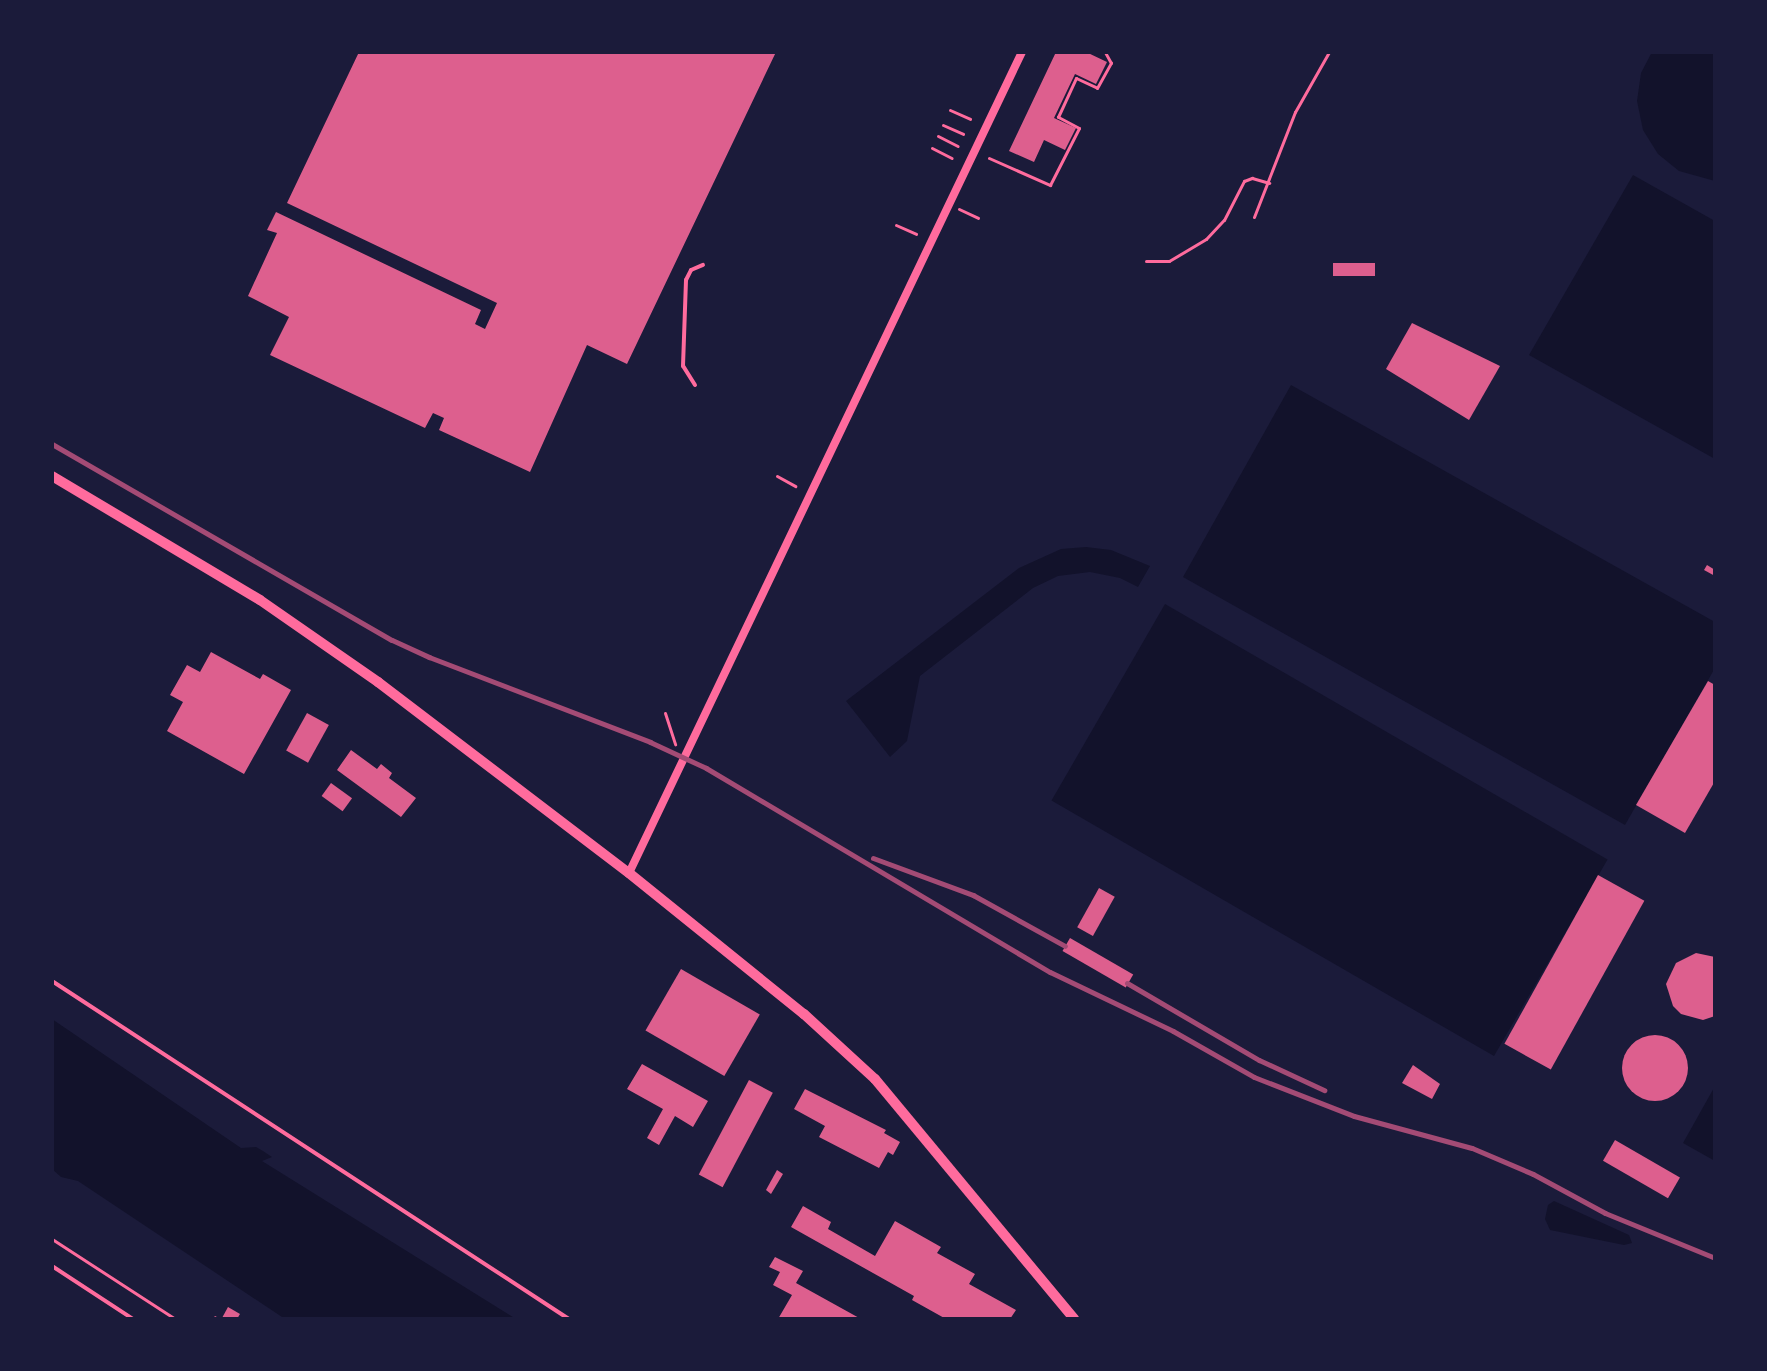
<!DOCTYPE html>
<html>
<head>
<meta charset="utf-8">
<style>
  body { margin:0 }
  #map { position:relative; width:1767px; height:1371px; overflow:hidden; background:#1b1b3a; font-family:Barlow,sans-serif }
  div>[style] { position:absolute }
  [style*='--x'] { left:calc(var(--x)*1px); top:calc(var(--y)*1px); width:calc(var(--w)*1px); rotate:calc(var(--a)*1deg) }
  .water>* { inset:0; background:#12122b; transform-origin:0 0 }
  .building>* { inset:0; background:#dd5f8e; transform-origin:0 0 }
  .round { border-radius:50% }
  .path>* { height:3px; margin:-1.5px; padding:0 1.5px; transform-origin:1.5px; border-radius:1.5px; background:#ff6b9d }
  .service>* { height:4px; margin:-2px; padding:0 2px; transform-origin:2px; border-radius:2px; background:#ff6b9d }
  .minor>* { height:8px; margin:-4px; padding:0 4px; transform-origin:4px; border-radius:4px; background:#ff6b9d }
  .tertiary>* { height:10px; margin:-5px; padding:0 5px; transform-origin:5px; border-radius:5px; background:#ff6b9d }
  .rail>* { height:5px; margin:-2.5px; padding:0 2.5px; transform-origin:2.5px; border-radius:2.5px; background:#a44b75 }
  span { translate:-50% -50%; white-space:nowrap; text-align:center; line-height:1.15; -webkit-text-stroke:8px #1b1b3a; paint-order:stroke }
  .frame { position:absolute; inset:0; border:54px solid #1b1b3a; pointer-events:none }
</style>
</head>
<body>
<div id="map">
  <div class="water">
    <div style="clip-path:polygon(1652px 52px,1715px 52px,1715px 181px,1679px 171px,1658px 154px,1643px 130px,1637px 101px,1641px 73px)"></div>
    <div style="clip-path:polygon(1633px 175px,1715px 221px,1715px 459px,1529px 355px)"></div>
    <div style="clip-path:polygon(1291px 385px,1715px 622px,1715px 668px,1625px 825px,1183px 577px)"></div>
    <div style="clip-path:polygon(1086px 547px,1111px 550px,1150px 566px,1138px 587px,1120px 578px,1090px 572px,1058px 576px,1033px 588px,920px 676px,907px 741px,890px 757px,846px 701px,1019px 568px,1061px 549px)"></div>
    <div style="left:1165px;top:604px;width:511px;height:227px;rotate:30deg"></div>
    <div style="clip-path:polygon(52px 1019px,241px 1148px,256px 1147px,263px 1151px,272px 1157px,262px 1161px,516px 1319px,285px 1319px,78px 1181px,61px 1177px,52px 1169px)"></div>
    <div style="clip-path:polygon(1715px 1086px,1715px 1161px,1683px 1143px)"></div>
    <div style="clip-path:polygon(1554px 1201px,1629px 1235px,1632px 1243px,1624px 1245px,1550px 1230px,1545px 1219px,1548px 1205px)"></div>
  </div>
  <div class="building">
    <div style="clip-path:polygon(359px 52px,776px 52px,627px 364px,587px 345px,530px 472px,439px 430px,444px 418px,433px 413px,425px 428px,270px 355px,289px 317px,248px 296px,277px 233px,267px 230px,276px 212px,481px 310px,475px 324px,485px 329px,497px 303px,287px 203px)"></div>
    <div style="clip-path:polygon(1056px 52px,1086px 52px,1107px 62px,1096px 84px,1075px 74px,1054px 118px,1076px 128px,1065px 150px,1044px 140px,1034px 162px,1009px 151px)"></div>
    <div style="left:1333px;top:263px;width:42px;height:13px"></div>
    <div style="clip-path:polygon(1412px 323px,1500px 366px,1469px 420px,1386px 369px)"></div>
    <div style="clip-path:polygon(1707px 565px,1715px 570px,1715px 576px,1704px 570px)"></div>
    <div style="clip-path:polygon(211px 652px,260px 679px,263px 674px,291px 690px,244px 774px,167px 731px,183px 702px,170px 695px,187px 665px,200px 672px)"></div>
    <div style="clip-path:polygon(1708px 681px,1715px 685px,1715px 781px,1685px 833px,1636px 805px)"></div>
    <div style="left:307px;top:713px;width:25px;height:43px;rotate:29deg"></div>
    <div style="clip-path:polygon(351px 750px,377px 769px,381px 764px,392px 773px,389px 778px,416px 798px,401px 817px,337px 770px)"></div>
    <div style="left:331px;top:783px;width:26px;height:16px;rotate:36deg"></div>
    <div style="left:1598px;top:875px;width:53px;height:193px;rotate:29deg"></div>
    <div style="left:1099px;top:888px;width:18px;height:45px;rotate:29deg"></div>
    <div style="left:1070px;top:938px;width:73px;height:15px;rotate:30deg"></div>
    <div style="clip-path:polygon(1696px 953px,1715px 957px,1715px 1016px,1703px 1020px,1681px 1014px,1673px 1006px,1666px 984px,1676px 963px)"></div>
    <div style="left:681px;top:969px;width:91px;height:71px;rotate:30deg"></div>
    <div class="round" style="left:1622px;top:1035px;width:66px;height:66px"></div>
    <div style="clip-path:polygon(642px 1064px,708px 1101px,693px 1127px,675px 1116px,659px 1145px,647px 1138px,663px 1109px,627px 1089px)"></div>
    <div style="clip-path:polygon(1413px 1065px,1440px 1084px,1432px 1099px,1402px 1083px)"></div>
    <div style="left:749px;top:1080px;width:27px;height:107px;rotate:28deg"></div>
    <div style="clip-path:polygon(805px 1089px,886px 1130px,884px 1133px,900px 1142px,893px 1155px,888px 1152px,879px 1168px,819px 1137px,825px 1126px,794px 1109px)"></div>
    <div style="left:1615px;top:1140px;width:75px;height:24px;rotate:30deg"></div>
    <div style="clip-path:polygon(777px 1170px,783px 1174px,771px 1194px,766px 1190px)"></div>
    <div style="clip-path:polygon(803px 1206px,831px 1222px,828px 1229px,875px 1256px,895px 1221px,941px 1247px,937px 1253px,975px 1274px,969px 1284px,1016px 1310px,1010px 1319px,946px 1319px,912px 1300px,914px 1296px,791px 1227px)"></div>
    <div style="clip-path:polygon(775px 1257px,803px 1271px,796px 1283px,861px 1319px,778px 1319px,792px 1295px,773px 1285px,780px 1272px,769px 1267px)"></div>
    <div style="clip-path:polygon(228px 1307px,240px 1314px,237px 1319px,222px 1318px)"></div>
  </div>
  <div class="path">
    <div style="--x:950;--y:110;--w:22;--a:24"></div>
    <div style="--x:943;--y:125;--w:22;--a:24"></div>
    <div style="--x:938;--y:136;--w:22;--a:27"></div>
    <div style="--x:932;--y:148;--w:22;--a:27"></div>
    <div style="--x:989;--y:158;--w:67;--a:23.9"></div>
    <div style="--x:1050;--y:185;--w:64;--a:-63"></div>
    <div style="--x:1079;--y:128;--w:24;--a:-152"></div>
    <div style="--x:1058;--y:117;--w:43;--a:-65.2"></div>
    <div style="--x:1076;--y:78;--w:23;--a:25"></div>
    <div style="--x:1097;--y:88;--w:29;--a:-61"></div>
    <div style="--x:1111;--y:63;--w:13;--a:-119"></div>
    <div style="--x:959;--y:209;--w:21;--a:25"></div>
    <div style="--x:1254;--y:217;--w:113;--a:-68.7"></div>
    <div style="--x:1295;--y:112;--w:69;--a:-60.5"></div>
    <div style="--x:896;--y:225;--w:22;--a:24"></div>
    <div style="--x:1146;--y:261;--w:23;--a:0"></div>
    <div style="--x:1169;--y:261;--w:43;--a:-30.7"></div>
    <div style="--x:1206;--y:239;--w:26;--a:-47"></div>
    <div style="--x:1224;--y:220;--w:44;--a:-62.9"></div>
    <div style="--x:1244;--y:181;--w:9;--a:-21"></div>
    <div style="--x:1252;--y:178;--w:18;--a:16"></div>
    <div style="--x:777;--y:476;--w:21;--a:29"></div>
    <div style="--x:665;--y:713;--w:33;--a:72"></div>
    <div style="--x:52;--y:1239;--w:147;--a:33"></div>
    <div style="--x:214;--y:1319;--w:2;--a:-63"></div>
  </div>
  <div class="service">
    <div style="--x:695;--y:385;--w:22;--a:-122"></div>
    <div style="--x:683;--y:366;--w:86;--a:-88"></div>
    <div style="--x:686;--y:280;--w:11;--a:-63"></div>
    <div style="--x:691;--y:270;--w:13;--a:-23"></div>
    <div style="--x:52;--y:981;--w:618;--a:33.18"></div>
    <div style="--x:52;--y:1266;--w:97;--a:33.2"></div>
  </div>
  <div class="minor">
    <div style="--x:629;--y:873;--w:910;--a:-64.42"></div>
  </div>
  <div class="tertiary">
    <div style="--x:52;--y:476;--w:242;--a:30.8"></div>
    <div style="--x:260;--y:600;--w:144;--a:34.8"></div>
    <div style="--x:378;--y:682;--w:315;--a:37.3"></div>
    <div style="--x:629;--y:873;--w:225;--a:38.9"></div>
    <div style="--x:804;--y:1014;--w:96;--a:42.5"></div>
    <div style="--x:875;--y:1079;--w:312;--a:50.3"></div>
  </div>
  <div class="rail">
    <div style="--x:52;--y:444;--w:392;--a:30"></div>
    <div style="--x:392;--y:640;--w:41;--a:24.7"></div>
    <div style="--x:429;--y:657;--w:237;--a:21"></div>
    <div style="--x:650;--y:742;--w:62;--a:24.9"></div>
    <div style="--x:706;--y:768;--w:400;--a:30.7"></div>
    <div style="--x:1050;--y:972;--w:136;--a:25.6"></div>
    <div style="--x:1173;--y:1031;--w:93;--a:29.6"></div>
    <div style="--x:1254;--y:1077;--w:107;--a:21.3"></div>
    <div style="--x:1354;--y:1116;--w:122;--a:15.2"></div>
    <div style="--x:1472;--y:1148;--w:66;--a:23.1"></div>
    <div style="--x:1533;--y:1174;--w:82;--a:28.4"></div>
    <div style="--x:1605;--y:1213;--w:119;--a:22.2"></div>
    <div style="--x:873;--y:858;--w:107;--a:20.3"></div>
    <div style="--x:973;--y:895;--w:105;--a:29"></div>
    <div style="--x:1127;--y:983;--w:153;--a:30.3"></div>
    <div style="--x:1259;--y:1060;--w:72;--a:24.8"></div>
  </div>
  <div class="frame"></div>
</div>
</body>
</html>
